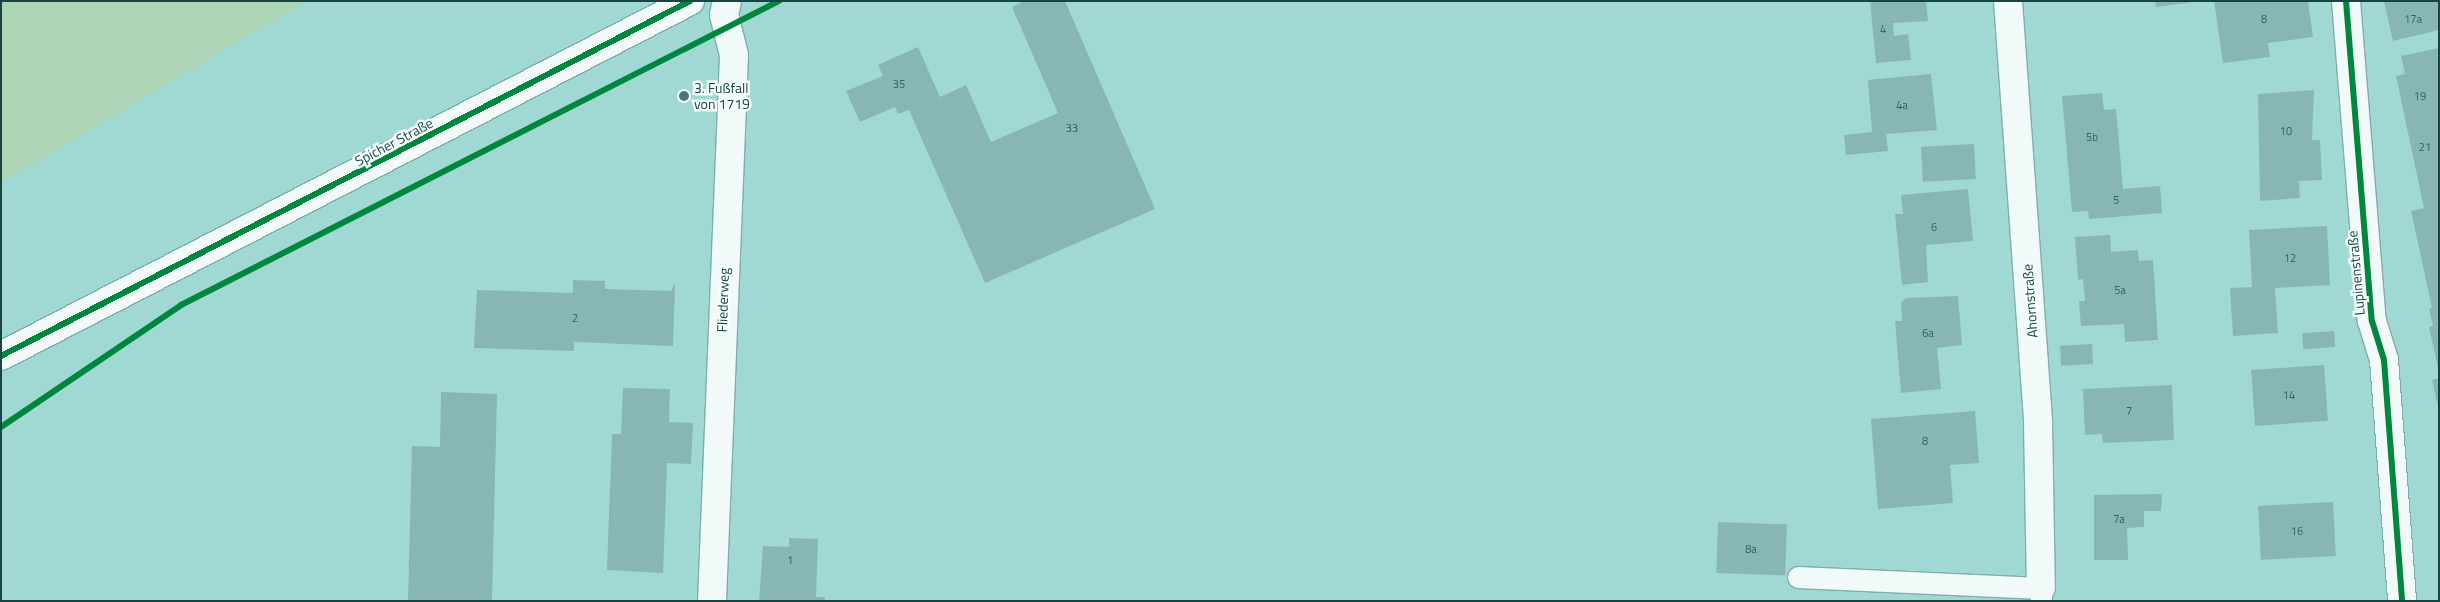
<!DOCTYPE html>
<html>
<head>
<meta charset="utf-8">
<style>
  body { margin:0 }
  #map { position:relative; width:2440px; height:602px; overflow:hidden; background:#a0d8d4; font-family:"Titillium Web",sans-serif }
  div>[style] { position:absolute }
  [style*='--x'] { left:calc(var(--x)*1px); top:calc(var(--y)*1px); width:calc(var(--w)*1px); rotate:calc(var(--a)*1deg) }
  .green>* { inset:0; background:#aed5b6 }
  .building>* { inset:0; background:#88b6b7; transform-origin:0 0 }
  .roads { filter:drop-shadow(1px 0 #7fadaa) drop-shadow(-1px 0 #7fadaa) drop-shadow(0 1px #7fadaa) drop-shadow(0 -1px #7fadaa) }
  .lane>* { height:21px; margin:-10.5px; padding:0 10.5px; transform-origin:10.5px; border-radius:10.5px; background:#f1f9f9 }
  .street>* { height:28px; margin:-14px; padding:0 14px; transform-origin:14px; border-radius:14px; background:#f1f9f9 }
  .secondary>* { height:28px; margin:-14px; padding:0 14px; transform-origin:14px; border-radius:14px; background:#f1f9f9 }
  .cycleway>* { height:6px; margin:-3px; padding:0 3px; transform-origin:3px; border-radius:3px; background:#00873e }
  .dots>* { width:14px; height:14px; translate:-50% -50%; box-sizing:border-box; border:2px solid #f5fefd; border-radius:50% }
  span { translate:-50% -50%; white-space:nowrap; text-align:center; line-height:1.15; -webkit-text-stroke:5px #f5fefd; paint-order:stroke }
  .number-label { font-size:11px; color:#34615f }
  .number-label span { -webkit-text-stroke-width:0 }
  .poi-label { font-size:14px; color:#184542 }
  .left { translate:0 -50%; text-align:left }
  .street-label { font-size:14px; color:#184542 }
  .frame { position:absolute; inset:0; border:2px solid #184542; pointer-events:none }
</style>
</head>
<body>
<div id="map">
  <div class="green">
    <div style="clip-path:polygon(1px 1px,306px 1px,1px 183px)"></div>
  </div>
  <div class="building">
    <div style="clip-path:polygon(1024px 1px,1065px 1px,1155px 209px,985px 283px,909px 110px,898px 114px,895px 107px,860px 122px,846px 91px,883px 76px,878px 65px,918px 47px,940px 97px,966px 85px,991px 142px,1058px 113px,1012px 7px)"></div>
    <div style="clip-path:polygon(1870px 1px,1926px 1px,1928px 21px,1893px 23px,1894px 36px,1908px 34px,1911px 60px,1876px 63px)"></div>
    <div style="clip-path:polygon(2155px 1px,2193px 1px,2193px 2px,2156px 7px)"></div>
    <div style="clip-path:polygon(2214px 1px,2308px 1px,2313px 37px,2268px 43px,2270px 57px,2223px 63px)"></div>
    <div style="clip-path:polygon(2384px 1px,2439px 1px,2439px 30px,2393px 41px)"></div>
    <div style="clip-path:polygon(2439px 48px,2439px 368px,2438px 368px,2429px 327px,2433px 326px,2429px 309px,2432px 308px,2411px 211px,2424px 208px,2396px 76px,2405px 74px,2401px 56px)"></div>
    <div style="clip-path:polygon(1931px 74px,1937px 130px,1886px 134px,1888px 151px,1846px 155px,1844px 135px,1872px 132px,1868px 80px)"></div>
    <div style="clip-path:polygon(2314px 90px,2312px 140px,2320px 140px,2322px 180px,2299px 181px,2300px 198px,2260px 201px,2258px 94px)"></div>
    <div style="clip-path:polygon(2102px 93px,2104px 110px,2116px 109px,2123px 189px,2160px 186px,2162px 213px,2089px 219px,2088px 211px,2072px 212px,2062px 96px)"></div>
    <div style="left:1974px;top:144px;width:35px;height:53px;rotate:87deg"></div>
    <div style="clip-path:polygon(1968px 189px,1973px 241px,1926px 245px,1928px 282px,1902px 285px,1895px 214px,1903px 214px,1901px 195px)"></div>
    <div style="clip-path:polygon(2327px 226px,2330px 285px,2275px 288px,2278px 333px,2233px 336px,2230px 288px,2252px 287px,2249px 230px)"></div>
    <div style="clip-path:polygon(2110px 235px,2111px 252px,2138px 250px,2139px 261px,2153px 260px,2158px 340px,2125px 342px,2124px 324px,2081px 326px,2079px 301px,2085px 301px,2083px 279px,2078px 280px,2075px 237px)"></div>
    <div style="clip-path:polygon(573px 280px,605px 281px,605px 289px,671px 291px,675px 283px,673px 346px,574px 342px,574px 351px,474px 348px,477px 290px,573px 293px)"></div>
    <div style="clip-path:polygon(1958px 296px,1962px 345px,1937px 348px,1941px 389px,1901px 393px,1895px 321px,1902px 321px,1901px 303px,1906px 298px)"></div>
    <div style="left:2334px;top:331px;width:16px;height:32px;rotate:86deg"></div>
    <div style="left:2092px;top:344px;width:20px;height:32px;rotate:87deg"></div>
    <div style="left:2324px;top:365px;width:56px;height:73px;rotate:86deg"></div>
    <div style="clip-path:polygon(2439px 378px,2439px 407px,2438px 407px,2432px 380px)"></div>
    <div style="clip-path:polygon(2172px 385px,2174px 440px,2103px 443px,2102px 434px,2085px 435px,2083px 389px)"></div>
    <div style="clip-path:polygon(623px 388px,670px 389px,669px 422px,693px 423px,691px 464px,667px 463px,663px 573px,607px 570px,612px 434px,621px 434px)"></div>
    <div style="clip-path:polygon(441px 392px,497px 394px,492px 601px,408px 601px,412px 446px,440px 447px)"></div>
    <div style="clip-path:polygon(1975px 411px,1979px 463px,1950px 465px,1953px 503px,1878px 509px,1871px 419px)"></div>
    <div style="clip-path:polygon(2162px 494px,2161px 511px,2144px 511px,2144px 527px,2127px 528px,2128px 560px,2094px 560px,2094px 495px)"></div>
    <div style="left:2333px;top:502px;width:54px;height:75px;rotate:87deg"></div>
    <div style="left:1718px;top:522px;width:69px;height:51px;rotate:2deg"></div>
    <div style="clip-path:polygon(789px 538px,818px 539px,816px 597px,825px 597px,825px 601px,759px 601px,763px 546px,789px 547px)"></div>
  </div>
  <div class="roads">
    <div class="lane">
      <div style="--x:1798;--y:577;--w:243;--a:2.6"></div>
      <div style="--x:2041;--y:588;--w:13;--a:90"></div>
    </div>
    <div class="street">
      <div style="--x:2008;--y:1;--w:422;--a:85.9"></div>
      <div style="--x:2038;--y:422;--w:166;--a:89"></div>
      <div style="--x:2346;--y:1;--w:321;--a:85.4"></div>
      <div style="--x:2372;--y:321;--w:41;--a:72.9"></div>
      <div style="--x:2384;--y:360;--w:242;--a:85.7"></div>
      <div style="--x:712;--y:601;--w:546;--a:-87.69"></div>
      <div style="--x:734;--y:55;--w:41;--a:-104"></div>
      <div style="--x:724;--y:15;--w:14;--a:-78"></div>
    </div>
    <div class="secondary">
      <div style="--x:1;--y:356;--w:775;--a:-27.26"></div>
    </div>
  </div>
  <div class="cycleway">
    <div style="--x:2346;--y:1;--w:321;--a:85.4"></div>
    <div style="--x:2372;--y:321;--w:41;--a:72.9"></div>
    <div style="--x:2384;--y:360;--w:242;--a:85.7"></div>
    <div style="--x:1;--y:356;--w:775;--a:-27.26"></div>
    <div style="--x:1;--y:427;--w:217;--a:-34.1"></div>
    <div style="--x:181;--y:305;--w:671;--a:-26.95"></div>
  </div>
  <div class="dots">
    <div style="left:684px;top:96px;background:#487875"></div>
  </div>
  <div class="number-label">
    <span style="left:2264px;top:19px">8</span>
    <span style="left:2413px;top:19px">17a</span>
    <span style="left:1883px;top:29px">4</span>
    <span style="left:899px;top:84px">35</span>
    <span style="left:2420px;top:96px">19</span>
    <span style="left:1902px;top:105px">4a</span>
    <span style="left:1072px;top:128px">33</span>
    <span style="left:2286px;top:131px">10</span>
    <span style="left:2092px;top:137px">5b</span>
    <span style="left:2425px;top:147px">21</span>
    <span style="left:2116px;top:200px">5</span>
    <span style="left:1934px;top:227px">6</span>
    <span style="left:2290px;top:258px">12</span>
    <span style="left:2120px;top:290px">5a</span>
    <span style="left:575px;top:318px">2</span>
    <span style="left:1928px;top:333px">6a</span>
    <span style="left:2289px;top:395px">14</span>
    <span style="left:2129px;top:411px">7</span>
    <span style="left:1925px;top:441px">8</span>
    <span style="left:2119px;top:519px">7a</span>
    <span style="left:2297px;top:531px">16</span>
    <span style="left:1751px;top:549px">8a</span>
    <span style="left:790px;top:560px">1</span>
  </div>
  <div class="poi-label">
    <span class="left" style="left:694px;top:96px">3. Fußfall<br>von 1719</span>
  </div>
  <div class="street-label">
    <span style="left:394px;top:142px;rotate:-28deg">Spicher Straße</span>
    <span style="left:2356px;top:273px;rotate:-95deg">Lupinenstraße</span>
    <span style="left:723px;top:300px;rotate:-88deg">Fliederweg</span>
    <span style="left:2030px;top:301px;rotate:-94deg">Ahornstraße</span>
  </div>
  <div class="frame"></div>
</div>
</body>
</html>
